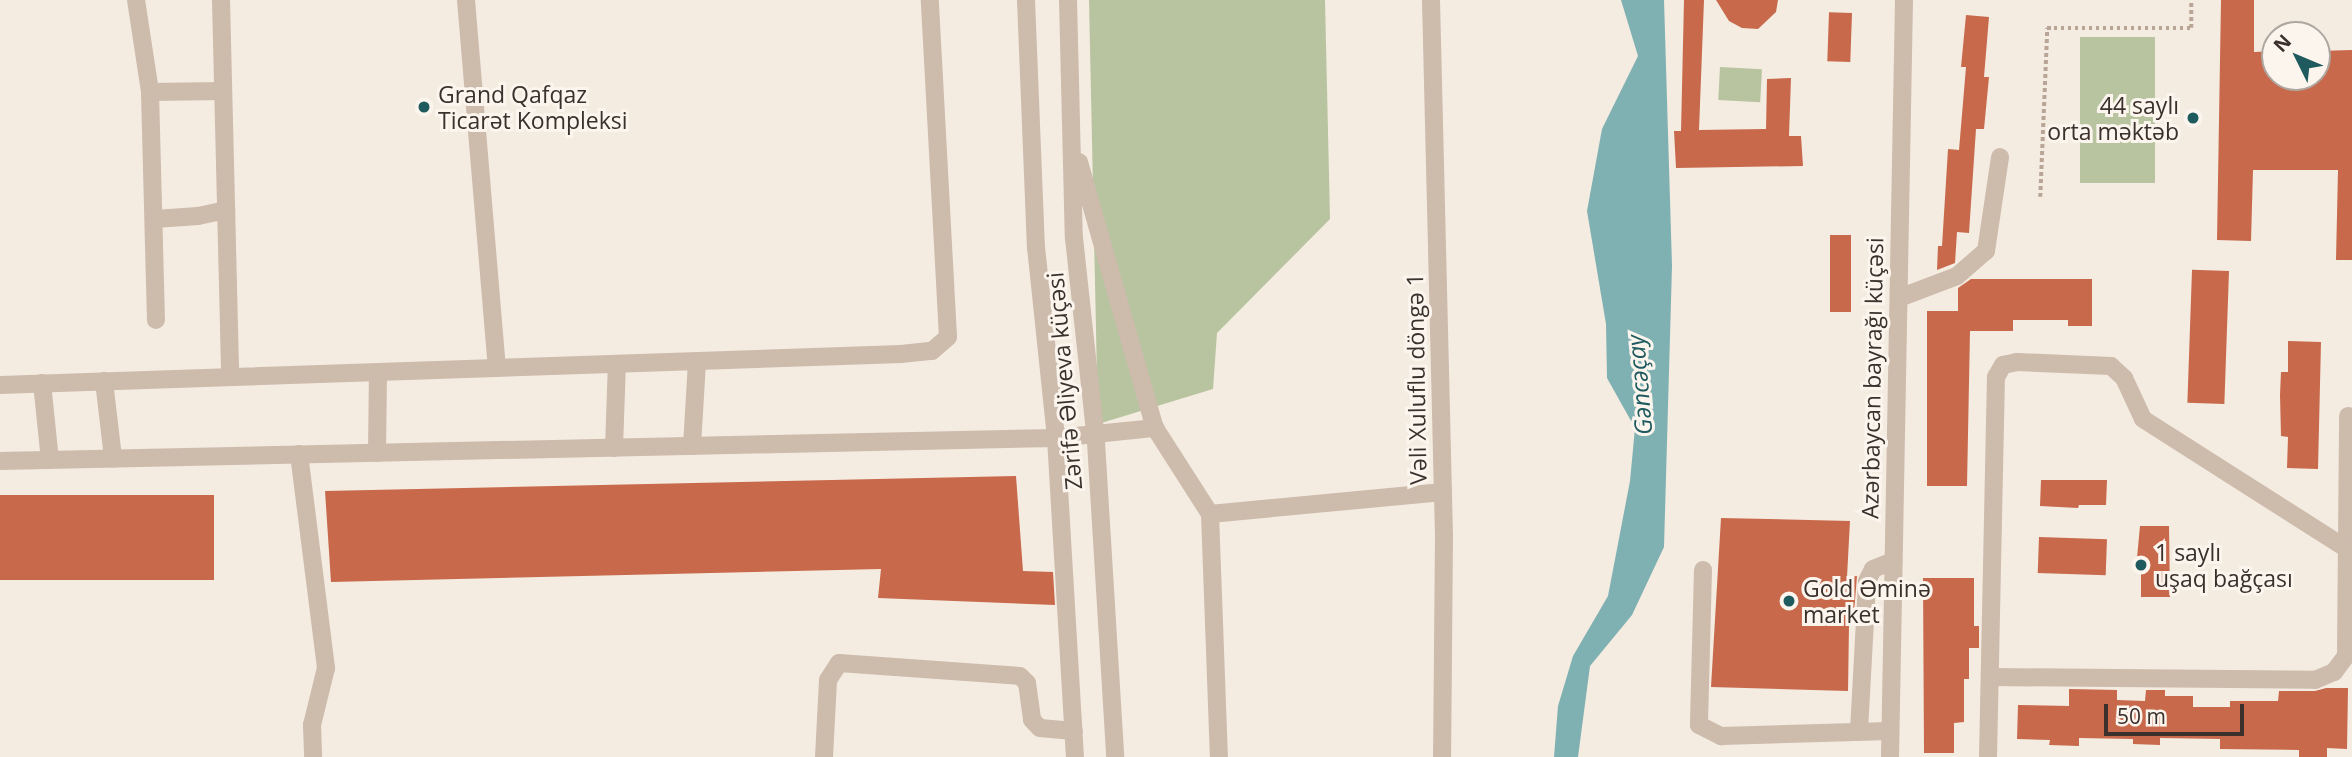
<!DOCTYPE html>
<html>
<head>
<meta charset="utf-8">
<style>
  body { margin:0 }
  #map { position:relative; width:2352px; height:757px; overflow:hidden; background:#f4ebe1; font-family:"Open Sans",sans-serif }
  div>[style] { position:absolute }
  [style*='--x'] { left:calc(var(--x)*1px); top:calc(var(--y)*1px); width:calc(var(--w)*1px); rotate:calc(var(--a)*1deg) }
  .green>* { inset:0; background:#b8c4a0; transform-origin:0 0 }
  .water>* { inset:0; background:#7fb0b2 }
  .building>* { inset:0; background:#c8694b; transform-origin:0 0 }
  .path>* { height:3.5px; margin-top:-1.75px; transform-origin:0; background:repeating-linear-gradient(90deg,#b9a596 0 3.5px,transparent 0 7px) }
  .minor>* { height:18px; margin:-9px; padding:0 9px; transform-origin:9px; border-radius:9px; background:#cdbbac }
  .dots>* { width:19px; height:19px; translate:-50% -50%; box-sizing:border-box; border:4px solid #fbf5ee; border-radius:50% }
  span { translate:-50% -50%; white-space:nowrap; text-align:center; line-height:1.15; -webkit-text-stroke:6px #fbf5ee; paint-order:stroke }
  .poi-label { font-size:23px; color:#3b302b }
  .left { translate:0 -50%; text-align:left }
  .right { translate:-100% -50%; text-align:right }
  .street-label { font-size:23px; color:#3b302b }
  .water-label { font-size:24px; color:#1f5a5e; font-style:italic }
  .north { position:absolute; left:2261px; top:21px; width:70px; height:70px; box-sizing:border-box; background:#fbf5ee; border:2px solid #aea6a0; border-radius:50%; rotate:313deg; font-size:19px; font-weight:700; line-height:28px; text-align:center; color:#3b302b }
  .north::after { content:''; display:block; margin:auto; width:24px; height:32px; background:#1f5a5e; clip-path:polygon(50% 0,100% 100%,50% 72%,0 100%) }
  .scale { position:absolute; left:2104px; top:704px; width:140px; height:32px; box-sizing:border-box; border:4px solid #3b302b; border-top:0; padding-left:9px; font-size:21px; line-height:24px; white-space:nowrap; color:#3b302b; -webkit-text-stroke:5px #fbf5ee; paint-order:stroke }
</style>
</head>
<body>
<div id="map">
  <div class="green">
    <div style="clip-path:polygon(1089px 0,1325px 0,1330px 219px,1217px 333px,1213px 389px,1098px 424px)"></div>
    <div style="left:2080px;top:37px;width:75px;height:146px"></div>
    <div style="left:1720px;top:67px;width:42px;height:33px;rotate:3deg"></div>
  </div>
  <div class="water">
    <div style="clip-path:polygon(1621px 0,1664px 0,1672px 266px,1664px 547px,1632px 615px,1590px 666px,1578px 757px,1554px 757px,1558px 706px,1573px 656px,1608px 596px,1630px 481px,1635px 428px,1607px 378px,1606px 324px,1587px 211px,1602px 129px,1638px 56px)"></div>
  </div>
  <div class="building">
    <div style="clip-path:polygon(1684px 0,1704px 0,1699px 130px,1766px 129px,1767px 79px,1791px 78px,1789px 136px,1801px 136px,1803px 166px,1676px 168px,1674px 131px,1681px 131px)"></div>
    <div style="clip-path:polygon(1716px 0,1778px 0,1776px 12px,1758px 29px,1742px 28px,1729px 21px)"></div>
    <div style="clip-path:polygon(2221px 0,2254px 0,2254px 52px,2275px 51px,2275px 77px,2317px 77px,2317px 51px,2352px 50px,2352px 260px,2336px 260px,2338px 170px,2253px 170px,2251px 241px,2217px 240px)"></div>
    <div style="left:1852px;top:13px;width:49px;height:23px;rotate:92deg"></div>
    <div style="clip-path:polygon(1966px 15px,1989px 17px,1984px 77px,1989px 77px,1984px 129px,1976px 129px,1969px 233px,1957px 232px,1955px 263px,1937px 270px,1938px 246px,1942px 246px,1948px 149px,1959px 150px,1966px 67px,1961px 67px)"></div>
    <div style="left:1830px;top:235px;width:21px;height:77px"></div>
    <div style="left:2229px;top:271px;width:133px;height:37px;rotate:92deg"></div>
    <div style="clip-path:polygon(1971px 279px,2092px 279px,2092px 326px,2068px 326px,2068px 320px,2013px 320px,2013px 331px,1970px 331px,1967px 486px,1927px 486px,1927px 311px,1958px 311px,1958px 288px)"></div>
    <div style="clip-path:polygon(2288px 341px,2321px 342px,2318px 469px,2287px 468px,2288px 437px,2281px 436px,2280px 395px,2281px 372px,2288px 372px)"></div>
    <div style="clip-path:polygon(1016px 476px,1023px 571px,1053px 572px,1055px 605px,878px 598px,881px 569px,331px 582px,325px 491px)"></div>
    <div style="clip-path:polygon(2041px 480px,2107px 480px,2106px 505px,2079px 505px,2078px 508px,2040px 506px)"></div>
    <div style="left:214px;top:495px;width:85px;height:214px;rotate:90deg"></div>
    <div style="clip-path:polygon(1721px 518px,1850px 521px,1847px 577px,1857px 576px,1853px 625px,1849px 625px,1848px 691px,1711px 687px)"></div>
    <div style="clip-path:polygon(2140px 526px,2169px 526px,2170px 597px,2141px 597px,2141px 559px,2137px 558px)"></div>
    <div style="left:2039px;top:537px;width:68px;height:36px;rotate:2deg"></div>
    <div style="clip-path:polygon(1923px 578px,1974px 578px,1974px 626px,1979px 626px,1979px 648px,1969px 648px,1969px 679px,1964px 679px,1964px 722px,1954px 723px,1954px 753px,1924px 753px)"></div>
    <div style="clip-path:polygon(2326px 688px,2348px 688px,2347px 749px,2327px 748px,2327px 757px,2299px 757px,2299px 750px,2220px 749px,2220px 739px,2160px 738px,2160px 745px,2133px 744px,2133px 739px,2079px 738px,2079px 746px,2049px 745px,2050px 740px,2017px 739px,2018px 705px,2069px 706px,2069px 689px,2117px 690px,2117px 700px,2145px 701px,2146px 690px,2165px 690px,2165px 696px,2193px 696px,2193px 707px,2230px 707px,2230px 701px,2278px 701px,2279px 691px,2315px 691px)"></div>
  </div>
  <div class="path">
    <div style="--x:2040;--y:197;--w:169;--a:-87.6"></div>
    <div style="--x:2047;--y:28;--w:144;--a:0"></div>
    <div style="--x:2191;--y:28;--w:28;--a:-90"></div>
  </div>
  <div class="minor">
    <div style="--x:136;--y:0;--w:93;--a:81.3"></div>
    <div style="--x:150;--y:92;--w:228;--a:88.5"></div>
    <div style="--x:221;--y:0;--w:377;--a:88.6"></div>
    <div style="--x:466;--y:0;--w:369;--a:85.2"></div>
    <div style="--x:1026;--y:0;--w:247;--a:87.7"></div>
    <div style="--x:1036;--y:247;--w:192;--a:84"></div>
    <div style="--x:1056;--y:438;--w:320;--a:86.6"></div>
    <div style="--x:1068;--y:0;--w:238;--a:88.6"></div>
    <div style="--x:1074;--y:238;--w:205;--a:83.8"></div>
    <div style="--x:1096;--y:442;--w:316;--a:86.5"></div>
    <div style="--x:1431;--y:0;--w:535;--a:88.61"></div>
    <div style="--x:1444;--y:535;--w:222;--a:90.5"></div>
    <div style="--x:150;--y:92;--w:73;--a:-0.8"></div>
    <div style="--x:1079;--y:162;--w:277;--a:74.1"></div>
    <div style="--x:155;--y:219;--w:43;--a:-4"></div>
    <div style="--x:198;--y:216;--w:29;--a:-12"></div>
    <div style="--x:1899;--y:298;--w:62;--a:-20.8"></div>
    <div style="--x:1957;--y:276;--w:38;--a:-41"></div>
    <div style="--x:1986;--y:251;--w:95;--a:-81.5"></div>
    <div style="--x:104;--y:381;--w:78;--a:83.3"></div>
    <div style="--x:42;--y:383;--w:77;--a:84.1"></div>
    <div style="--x:0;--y:385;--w:902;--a:-1.97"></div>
    <div style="--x:901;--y:354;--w:31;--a:-6"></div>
    <div style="--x:932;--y:351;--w:21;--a:-41"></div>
    <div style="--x:948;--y:337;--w:337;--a:-93.1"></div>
    <div style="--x:692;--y:446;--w:85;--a:-86.6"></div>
    <div style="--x:614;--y:448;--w:84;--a:-88"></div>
    <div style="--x:377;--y:453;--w:81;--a:-89.3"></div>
    <div style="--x:299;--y:454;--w:216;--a:82.8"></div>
    <div style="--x:326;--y:668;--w:59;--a:103.8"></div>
    <div style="--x:312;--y:725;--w:32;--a:88"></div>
    <div style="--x:0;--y:461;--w:1056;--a:-1.25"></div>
    <div style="--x:1056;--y:438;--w:100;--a:-5.8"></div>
    <div style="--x:1155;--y:428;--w:102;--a:57.4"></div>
    <div style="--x:1210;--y:514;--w:234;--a:-5.4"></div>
    <div style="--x:1210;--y:514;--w:243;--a:87.9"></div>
    <div style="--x:1703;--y:570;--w:155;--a:91.5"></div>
    <div style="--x:1699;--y:725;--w:25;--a:27"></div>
    <div style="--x:1721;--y:736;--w:169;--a:-1.7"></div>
    <div style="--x:1990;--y:677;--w:325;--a:0.5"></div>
    <div style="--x:2315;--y:680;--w:21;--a:-23"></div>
    <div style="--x:2334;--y:672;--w:20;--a:-53"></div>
    <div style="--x:2346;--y:656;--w:240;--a:-89.5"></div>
    <div style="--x:1859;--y:731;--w:150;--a:-86.9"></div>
    <div style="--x:1867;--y:581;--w:13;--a:-63"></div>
    <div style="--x:1873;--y:569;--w:22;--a:-22"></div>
    <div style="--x:824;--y:757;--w:77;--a:-87"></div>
    <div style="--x:828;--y:680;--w:20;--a:-57"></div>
    <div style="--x:839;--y:663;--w:181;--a:4.1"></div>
    <div style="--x:1020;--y:676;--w:10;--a:45"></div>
    <div style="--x:1027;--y:683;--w:37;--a:82"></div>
    <div style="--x:1032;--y:720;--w:11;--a:45"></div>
    <div style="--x:1040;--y:728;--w:34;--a:5"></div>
    <div style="--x:1890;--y:757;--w:757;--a:-88.94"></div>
    <div style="--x:1988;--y:757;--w:380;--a:-88.8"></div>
    <div style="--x:1996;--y:377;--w:14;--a:-60"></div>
    <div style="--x:2003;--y:365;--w:14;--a:-12"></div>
    <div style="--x:2017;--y:362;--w:94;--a:2.4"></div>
    <div style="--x:2111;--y:366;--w:18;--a:43"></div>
    <div style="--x:2124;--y:378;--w:45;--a:65.1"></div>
    <div style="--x:2143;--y:419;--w:248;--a:32.5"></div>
  </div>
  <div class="dots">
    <div style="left:424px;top:107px;background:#1f5a5e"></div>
    <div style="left:2193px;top:118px;background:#1f5a5e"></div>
    <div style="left:2141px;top:565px;background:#1f5a5e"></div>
    <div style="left:1789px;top:601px;background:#1f5a5e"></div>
  </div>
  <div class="poi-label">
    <span class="left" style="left:438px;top:107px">Grand Qafqaz<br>Ticarət Kompleksi</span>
    <span class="right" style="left:2179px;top:118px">44 saylı<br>orta məktəb</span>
    <span class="left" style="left:2155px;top:565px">1 saylı<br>uşaq bağçası</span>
    <span class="left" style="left:1803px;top:601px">Gold Əminə<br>market</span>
  </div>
  <div class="street-label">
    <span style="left:1872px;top:378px;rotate:-89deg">Azərbaycan bayrağı küçəsi</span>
    <span style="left:1416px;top:379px;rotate:-91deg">Vəli Xuluflu döngə 1</span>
    <span style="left:1064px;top:381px;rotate:-95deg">Zərifə Əliyeva küçəsi</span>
  </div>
  <div class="water-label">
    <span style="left:1639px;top:385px;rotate:-95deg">Gəncəçay</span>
  </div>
  <div class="north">N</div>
  <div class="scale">50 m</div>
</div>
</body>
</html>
